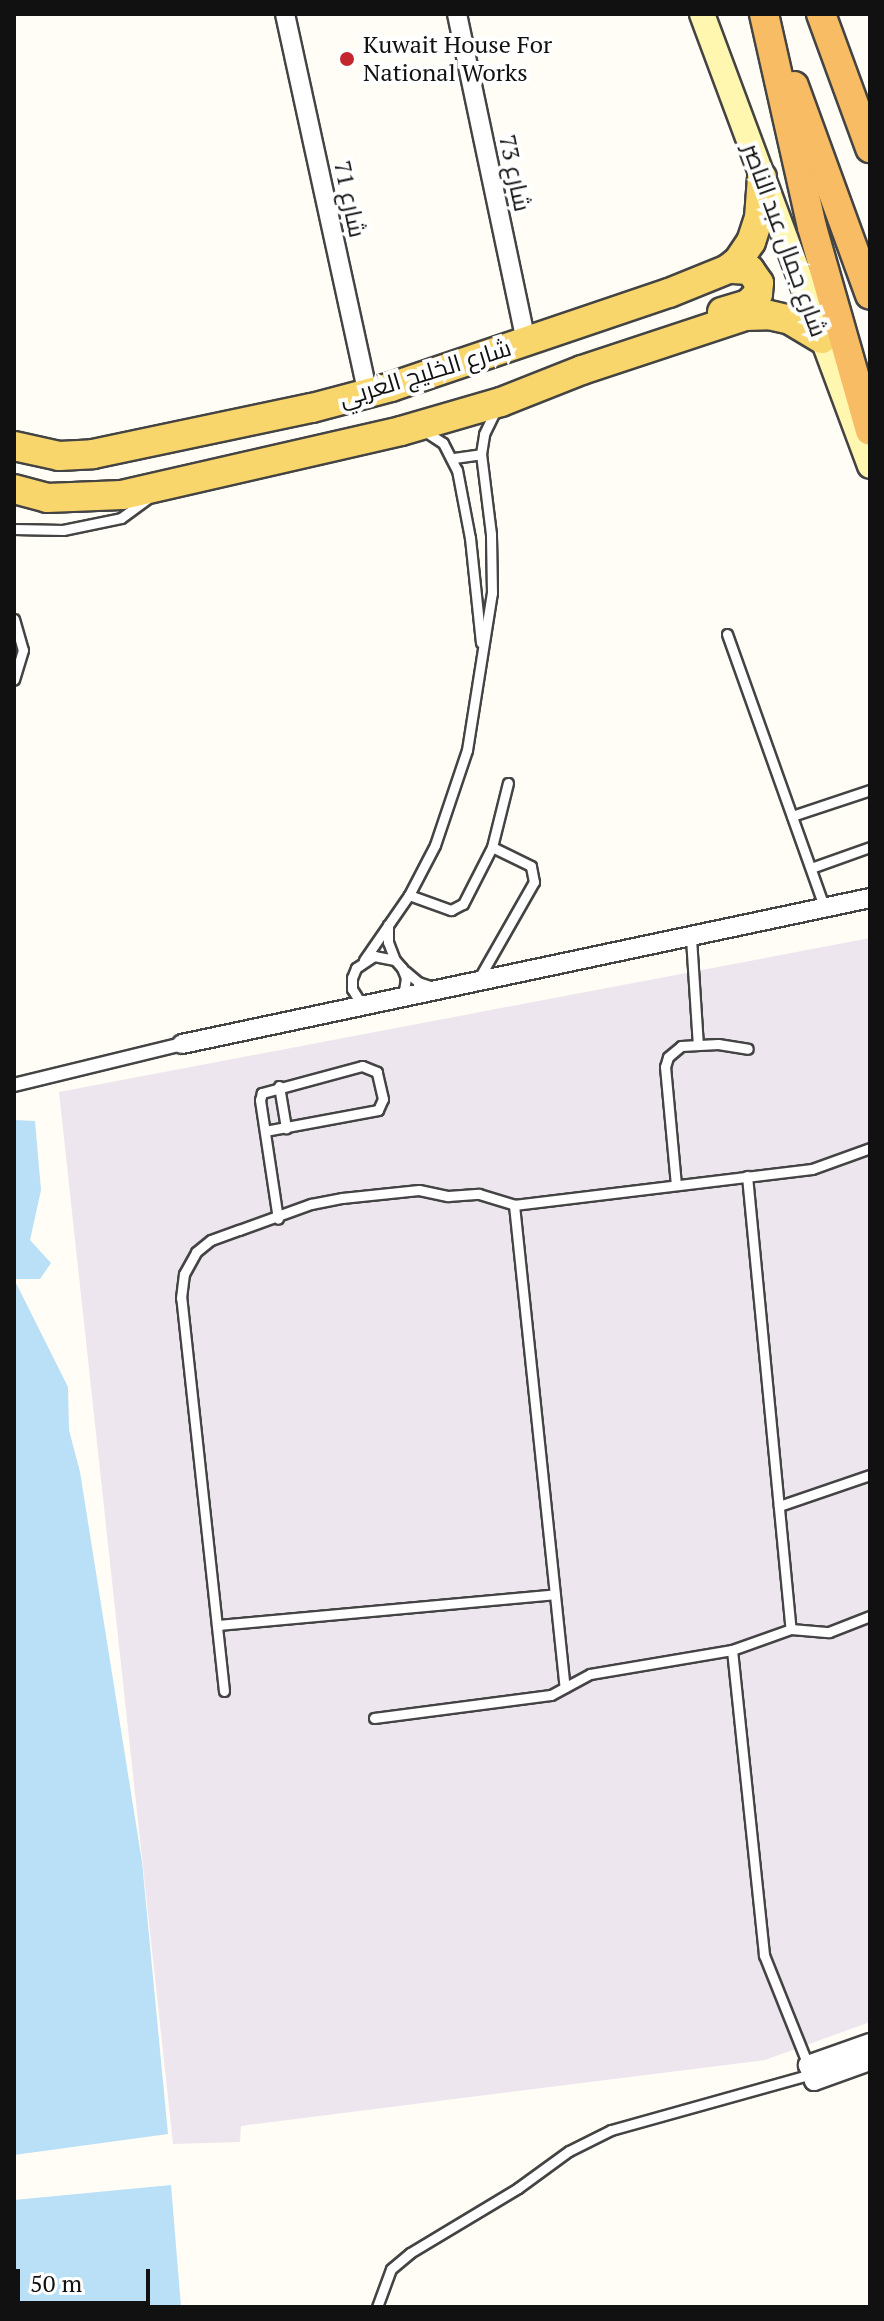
<!DOCTYPE html>
<html>
<head>
<meta charset="utf-8">
<style>
  body { margin:0 }
  #map { position:relative; width:884px; height:2321px; overflow:hidden; background:#fffdf5; font-family:"PT Serif",Cairo,serif }
  div>[style] { position:absolute }
  [style*='--x'] { left:calc(var(--x)*1px); top:calc(var(--y)*1px); width:calc(var(--w)*1px); rotate:calc(var(--a)*1deg) }
  .industrial>* { inset:0; background:#eee6ef }
  .water>* { inset:0; background:#b9e0f7 }
  .roads { filter:drop-shadow(2px 0 #444) drop-shadow(-2px 0 #444) drop-shadow(0 2px #444) drop-shadow(0 -2px #444) }
  .service>* { height:9px; margin:-4.5px; padding:0 4.5px; transform-origin:4.5px; border-radius:4.5px; background:#fff }
  .pedestrian>* { height:12px; margin:-6px; padding:0 6px; transform-origin:6px; border-radius:6px; background:#fff }
  .minor>* { height:18px; margin:-9px; padding:0 9px; transform-origin:9px; border-radius:9px; background:#fff }
  .secondary>* { height:24px; margin:-12px; padding:0 12px; transform-origin:12px; border-radius:12px; background:#fff6b0 }
  .primary>* { height:28px; margin:-14px; padding:0 14px; transform-origin:14px; border-radius:14px; background:#f9d66b }
  .trunk>* { height:28px; margin:-14px; padding:0 14px; transform-origin:14px; border-radius:14px; background:#f7bc64 }
  .dots>* { width:22px; height:22px; translate:-50% -50%; box-sizing:border-box; border:4px solid #fff; border-radius:50% }
  span { translate:-50% -50%; white-space:nowrap; text-align:center; line-height:1.15; -webkit-text-stroke:8px #fff; paint-order:stroke }
  .poi-label { font-size:24px; color:#111 }
  .left { translate:0 -50%; text-align:left }
  .street-label { font-size:24px; color:#111 }
  .frame { position:absolute; inset:0; border:16px solid #111; pointer-events:none }
  .scale { position:absolute; left:16px; top:2269px; width:134px; height:36px; box-sizing:border-box; border:4px solid #111; border-top:0; padding-left:10px; font-size:24px; line-height:28px; white-space:nowrap; color:#111; -webkit-text-stroke:6px #fff; paint-order:stroke }
</style>
</head>
<body>
<div id="map">
  <div class="industrial">
    <div style="clip-path:polygon(870px 938px,870px 2022px,765px 2060px,241px 2126px,240px 2142px,173px 2144px,59px 1092px)"></div>
  </div>
  <div class="water">
    <div style="clip-path:polygon(14px 1120px,35px 1121px,41px 1190px,30px 1240px,51px 1263px,40px 1279px,14px 1279px,68px 1387px,69px 1430px,80px 1472px,142px 1862px,168px 2134px,14px 2155px)"></div>
    <div style="clip-path:polygon(171px 2185px,181px 2307px,14px 2307px,14px 2200px)"></div>
  </div>
  <div class="roads">
    <div class="service">
      <div style="--x:426;--y:432;--w:20;--a:33"></div>
      <div style="--x:443;--y:443;--w:30;--a:63"></div>
      <div style="--x:457;--y:470;--w:69;--a:79.2"></div>
      <div style="--x:470;--y:538;--w:105;--a:84"></div>
      <div style="--x:454;--y:458;--w:27;--a:-8"></div>
      <div style="--x:14;--y:529;--w:49;--a:1.2"></div>
      <div style="--x:63;--y:530;--w:59;--a:-11.7"></div>
      <div style="--x:121;--y:518;--w:32;--a:-36"></div>
      <div style="--x:14;--y:619;--w:32;--a:74"></div>
      <div style="--x:23;--y:650;--w:31;--a:107"></div>
      <div style="--x:727;--y:634;--w:292;--a:70.4"></div>
      <div style="--x:792;--y:816;--w:82;--a:-18.4"></div>
      <div style="--x:811;--y:868;--w:63;--a:-19.6"></div>
      <div style="--x:409;--y:895;--w:45;--a:19.7"></div>
      <div style="--x:451;--y:910;--w:13;--a:-27"></div>
      <div style="--x:463;--y:904;--w:64;--a:-63"></div>
      <div style="--x:492;--y:847;--w:66;--a:-76"></div>
      <div style="--x:388;--y:925;--w:17;--a:90"></div>
      <div style="--x:388;--y:942;--w:19;--a:69"></div>
      <div style="--x:691;--y:938;--w:107;--a:86.3"></div>
      <div style="--x:364;--y:960;--w:79;--a:-55.3"></div>
      <div style="--x:409;--y:895;--w:56;--a:-62.5"></div>
      <div style="--x:435;--y:845;--w:100;--a:-71.4"></div>
      <div style="--x:467;--y:750;--w:159;--a:-81"></div>
      <div style="--x:492;--y:593;--w:59;--a:-91"></div>
      <div style="--x:491;--y:534;--w:81;--a:-97.1"></div>
      <div style="--x:481;--y:454;--w:20;--a:-81"></div>
      <div style="--x:484;--y:434;--w:25;--a:-64"></div>
      <div style="--x:405;--y:971;--w:17;--a:40"></div>
      <div style="--x:418;--y:982;--w:16;--a:18"></div>
      <div style="--x:478;--y:980;--w:113;--a:-60.3"></div>
      <div style="--x:534;--y:882;--w:16;--a:-101"></div>
      <div style="--x:531;--y:866;--w:43;--a:-154"></div>
      <div style="--x:362;--y:1005;--w:19;--a:-122"></div>
      <div style="--x:352;--y:989;--w:11;--a:-90"></div>
      <div style="--x:352;--y:978;--w:11;--a:-68"></div>
      <div style="--x:356;--y:968;--w:22;--a:-34"></div>
      <div style="--x:374;--y:956;--w:21;--a:11"></div>
      <div style="--x:395;--y:960;--w:11;--a:49"></div>
      <div style="--x:402;--y:968;--w:11;--a:68"></div>
      <div style="--x:406;--y:978;--w:18;--a:99"></div>
      <div style="--x:279;--y:1086;--w:43;--a:80.5"></div>
      <div style="--x:265;--y:1131;--w:115;--a:-10.5"></div>
      <div style="--x:378;--y:1110;--w:12;--a:-66"></div>
      <div style="--x:383;--y:1099;--w:28;--a:-103"></div>
      <div style="--x:377;--y:1072;--w:16;--a:-158"></div>
      <div style="--x:362;--y:1066;--w:104;--a:164.9"></div>
      <div style="--x:262;--y:1093;--w:7;--a:106"></div>
      <div style="--x:260;--y:1100;--w:120;--a:81.4"></div>
      <div style="--x:747;--y:1176;--w:455;--a:84.5"></div>
      <div style="--x:676;--y:1185;--w:119;--a:-95.3"></div>
      <div style="--x:665;--y:1067;--w:10;--a:-73"></div>
      <div style="--x:668;--y:1057;--w:17;--a:-40"></div>
      <div style="--x:681;--y:1046;--w:37;--a:-3"></div>
      <div style="--x:718;--y:1044;--w:30;--a:9"></div>
      <div style="--x:514;--y:1205;--w:485;--a:84"></div>
      <div style="--x:779;--y:1506;--w:96;--a:-18.8"></div>
      <div style="--x:217;--y:1625;--w:339;--a:-5.2"></div>
      <div style="--x:732;--y:1650;--w:307;--a:84"></div>
      <div style="--x:764;--y:1955;--w:118;--a:68.2"></div>
      <div style="--x:224;--y:1691;--w:395;--a:-96.2"></div>
      <div style="--x:181;--y:1298;--w:24;--a:-83"></div>
      <div style="--x:184;--y:1274;--w:25;--a:-61"></div>
      <div style="--x:196;--y:1252;--w:19;--a:-39"></div>
      <div style="--x:211;--y:1240;--w:30;--a:-20"></div>
      <div style="--x:239;--y:1230;--w:77;--a:-19.9"></div>
      <div style="--x:311;--y:1204;--w:32;--a:-11"></div>
      <div style="--x:342;--y:1198;--w:77;--a:-5.9"></div>
      <div style="--x:419;--y:1190;--w:30;--a:12"></div>
      <div style="--x:448;--y:1196;--w:31;--a:-4"></div>
      <div style="--x:479;--y:1194;--w:37;--a:17"></div>
      <div style="--x:514;--y:1205;--w:300;--a:-6.9"></div>
      <div style="--x:812;--y:1169;--w:62;--a:-19.9"></div>
      <div style="--x:374;--y:1718;--w:178;--a:-7.4"></div>
      <div style="--x:551;--y:1695;--w:44;--a:-28.3"></div>
      <div style="--x:590;--y:1674;--w:144;--a:-9.6"></div>
      <div style="--x:732;--y:1650;--w:63;--a:-19.6"></div>
      <div style="--x:791;--y:1629;--w:38;--a:5"></div>
      <div style="--x:829;--y:1632;--w:44;--a:-21.3"></div>
      <div style="--x:377;--y:2307;--w:40;--a:-69.8"></div>
      <div style="--x:391;--y:2269;--w:25;--a:-40"></div>
      <div style="--x:410;--y:2253;--w:126;--a:-31"></div>
      <div style="--x:518;--y:2188;--w:63;--a:-36"></div>
      <div style="--x:569;--y:2151;--w:47;--a:-26.6"></div>
      <div style="--x:611;--y:2130;--w:208;--a:-15.6"></div>
    </div>
    <div class="pedestrian">
      <div style="--x:14;--y:1085;--w:173;--a:-13.7"></div>
    </div>
    <div class="minor">
      <div style="--x:285;--y:14;--w:389;--a:77.7"></div>
      <div style="--x:457;--y:14;--w:334;--a:78.1"></div>
      <div style="--x:182;--y:1044;--w:703;--a:-11.98"></div>
      <div style="--x:870;--y:2043;--w:66;--a:160.5"></div>
      <div style="--x:808;--y:2065;--w:17;--a:69"></div>
      <div style="--x:814;--y:2081;--w:59;--a:-19.7"></div>
    </div>
    <div class="secondary">
      <div style="--x:702;--y:14;--w:482;--a:69.6"></div>
    </div>
    <div class="primary">
      <div style="--x:722;--y:312;--w:27;--a:-17"></div>
      <div style="--x:748;--y:304;--w:14;--a:-45"></div>
      <div style="--x:758;--y:294;--w:11;--a:-85"></div>
      <div style="--x:759;--y:283;--w:16;--a:-125"></div>
      <div style="--x:750;--y:270;--w:22;--a:-177"></div>
      <div style="--x:14;--y:446;--w:46;--a:12.5"></div>
      <div style="--x:59;--y:456;--w:34;--a:-3"></div>
      <div style="--x:93;--y:454;--w:224;--a:-11.9"></div>
      <div style="--x:312;--y:408;--w:82;--a:-14.9"></div>
      <div style="--x:391;--y:387;--w:293;--a:-18.7"></div>
      <div style="--x:669;--y:293;--w:64;--a:-22.1"></div>
      <div style="--x:728;--y:269;--w:13;--a:-39"></div>
      <div style="--x:738;--y:261;--w:23;--a:-56"></div>
      <div style="--x:751;--y:242;--w:25;--a:-72"></div>
      <div style="--x:759;--y:218;--w:41;--a:-85.8"></div>
      <div style="--x:14;--y:489;--w:34;--a:15"></div>
      <div style="--x:47;--y:498;--w:75;--a:-2.3"></div>
      <div style="--x:122;--y:495;--w:286;--a:-12.9"></div>
      <div style="--x:401;--y:431;--w:104;--a:-16.2"></div>
      <div style="--x:501;--y:402;--w:87;--a:-21.6"></div>
      <div style="--x:582;--y:370;--w:172;--a:-18.3"></div>
      <div style="--x:745;--y:316;--w:24;--a:-2"></div>
      <div style="--x:769;--y:315;--w:22;--a:13"></div>
      <div style="--x:790;--y:320;--w:37;--a:31"></div>
    </div>
    <div class="trunk">
      <div style="--x:764;--y:14;--w:218;--a:77.3"></div>
      <div style="--x:812;--y:227;--w:212;--a:74.1"></div>
      <div style="--x:821;--y:14;--w:143;--a:69.9"></div>
      <div style="--x:794;--y:86;--w:222;--a:70"></div>
    </div>
  </div>
  <div class="dots">
    <div style="left:347px;top:59px;background:#c4262e"></div>
  </div>
  <div class="poi-label">
    <span class="left" style="left:363px;top:59px">Kuwait House For<br>National Works</span>
  </div>
  <div class="street-label">
    <span style="left:515px;top:173px;rotate:78deg">شارع 73</span>
    <span style="left:350px;top:199px;rotate:78deg">شارع 71</span>
    <span style="left:785px;top:240px;rotate:70deg">شارع جمال عبد الناصر</span>
    <span style="left:425px;top:373px;rotate:-17deg">شارع الخليج العربي</span>
  </div>
  <div class="frame"></div>
  <div class="scale">50 m</div>
</div>
</body>
</html>
